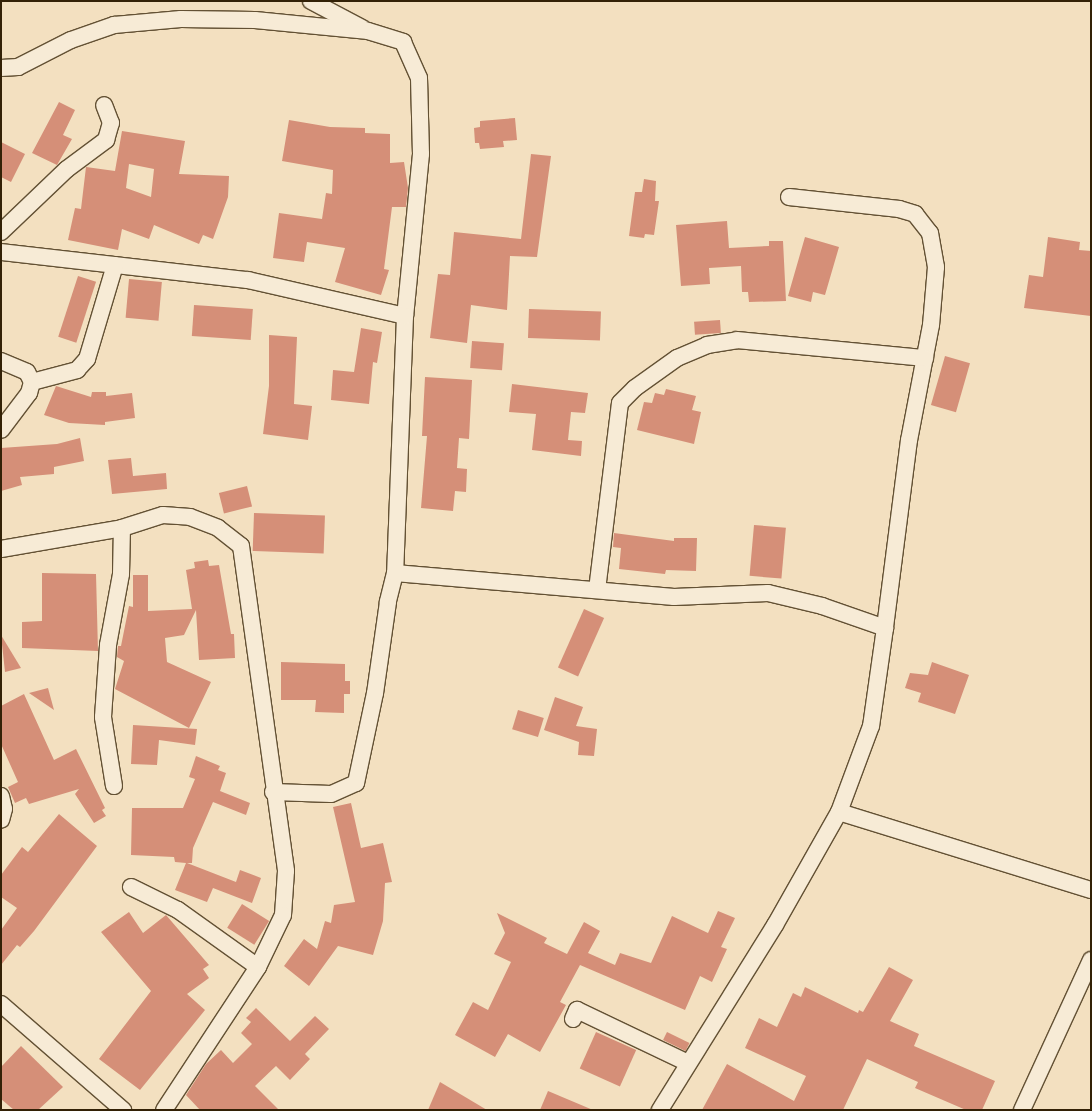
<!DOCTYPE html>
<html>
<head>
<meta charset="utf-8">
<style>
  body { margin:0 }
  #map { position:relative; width:1092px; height:1111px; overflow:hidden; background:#f3e0c0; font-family:Alegreya,serif }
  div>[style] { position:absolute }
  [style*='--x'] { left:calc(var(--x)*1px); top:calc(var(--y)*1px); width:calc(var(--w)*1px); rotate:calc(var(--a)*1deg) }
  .building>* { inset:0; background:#d58f78; transform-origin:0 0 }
  .roads { filter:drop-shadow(1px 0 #635134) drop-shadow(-1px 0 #635134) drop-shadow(0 1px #635134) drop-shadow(0 -1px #635134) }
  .minor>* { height:16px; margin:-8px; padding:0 8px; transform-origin:8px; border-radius:8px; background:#f7ebd6 }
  span { translate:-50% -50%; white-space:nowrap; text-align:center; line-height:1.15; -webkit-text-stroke:5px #f7ebd6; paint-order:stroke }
  .frame { position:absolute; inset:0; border:2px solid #332106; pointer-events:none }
</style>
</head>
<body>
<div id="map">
  <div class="building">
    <div style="clip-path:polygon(59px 102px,75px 110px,63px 135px,72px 139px,57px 165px,32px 153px)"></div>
    <div style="clip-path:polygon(515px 118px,517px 140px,503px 141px,504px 147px,480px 149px,479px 143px,475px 143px,474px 128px,480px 127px,480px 121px)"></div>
    <div style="clip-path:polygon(289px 120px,330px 127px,365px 128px,365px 133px,390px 134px,390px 163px,404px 162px,408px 188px,406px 207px,392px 207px,384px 269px,389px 270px,381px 295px,335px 282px,345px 248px,307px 242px,304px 262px,273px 258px,279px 213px,322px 219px,326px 193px,332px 194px,333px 170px,282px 161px)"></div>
    <div style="clip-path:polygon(evenodd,122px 131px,185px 141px,179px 174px,229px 176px,228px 197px,213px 239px,203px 235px,199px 244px,154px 225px,149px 239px,122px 229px,118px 250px,68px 240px,75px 208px,81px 209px,86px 167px,115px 171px,122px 131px,129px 164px,154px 169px,151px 197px,126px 188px,129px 164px)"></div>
    <div style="clip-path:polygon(1px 142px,25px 154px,11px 182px,1px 177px)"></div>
    <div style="clip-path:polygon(531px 154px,551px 156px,537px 257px,510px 256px,507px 310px,471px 305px,467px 343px,430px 338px,438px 274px,450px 275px,454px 232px,521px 239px)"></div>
    <div style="clip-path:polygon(644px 179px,656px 181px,655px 201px,659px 201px,654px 235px,645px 234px,644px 238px,629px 236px,635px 192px,642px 192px)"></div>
    <div style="clip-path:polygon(727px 221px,729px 248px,769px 246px,769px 241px,783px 241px,786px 301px,749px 302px,748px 292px,742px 292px,741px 266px,709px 268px,710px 284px,681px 286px,676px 225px)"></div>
    <div style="clip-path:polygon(805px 237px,839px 247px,825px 295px,813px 292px,811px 302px,788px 296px)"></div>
    <div style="clip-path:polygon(1048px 237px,1080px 242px,1079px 250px,1091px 251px,1091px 316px,1024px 308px,1029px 275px,1043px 277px)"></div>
    <div style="left:78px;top:276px;width:19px;height:64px;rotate:18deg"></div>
    <div style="left:129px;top:279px;width:33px;height:39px;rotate:5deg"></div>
    <div style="left:194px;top:305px;width:59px;height:31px;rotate:4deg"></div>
    <div style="left:529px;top:309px;width:72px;height:29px;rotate:2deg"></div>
    <div style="left:720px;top:320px;width:13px;height:26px;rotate:86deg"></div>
    <div style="clip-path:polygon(361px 328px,382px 332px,377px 363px,373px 362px,369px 404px,331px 400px,333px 370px,354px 372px)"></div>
    <div style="clip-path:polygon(269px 335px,297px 337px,294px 404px,312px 406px,308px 440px,263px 434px,269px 386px)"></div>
    <div style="left:472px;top:341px;width:32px;height:27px;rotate:4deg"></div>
    <div style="left:945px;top:356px;width:26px;height:51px;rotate:16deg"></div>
    <div style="clip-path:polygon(425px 377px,472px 380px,469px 439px,459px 438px,457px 468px,467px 469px,466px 492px,455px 491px,453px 511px,421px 508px,427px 436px,422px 436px)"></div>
    <div style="clip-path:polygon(512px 384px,588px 393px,585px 413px,571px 412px,568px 440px,582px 441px,581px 456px,532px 450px,536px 414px,509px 412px)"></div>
    <div style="clip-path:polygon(56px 386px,91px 397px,92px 392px,106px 392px,106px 396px,132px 393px,135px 418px,105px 422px,105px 425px,69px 423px,44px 415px)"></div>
    <div style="clip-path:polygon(666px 389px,696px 396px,692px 410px,701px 412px,694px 444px,637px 430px,644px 402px,652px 403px,655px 393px,664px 395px)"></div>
    <div style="clip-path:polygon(80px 438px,84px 461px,54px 467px,54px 474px,20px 477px,22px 485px,1px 491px,1px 448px,57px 444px)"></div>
    <div style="clip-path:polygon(131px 458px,133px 476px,166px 473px,167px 489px,112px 494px,108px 460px)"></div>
    <div style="left:247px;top:486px;width:21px;height:29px;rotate:76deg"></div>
    <div style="left:254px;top:513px;width:71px;height:38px;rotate:2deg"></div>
    <div style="left:754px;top:525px;width:32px;height:51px;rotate:5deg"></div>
    <div style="clip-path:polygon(614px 533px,674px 541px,674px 538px,697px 538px,696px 571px,666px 570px,665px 574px,619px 569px,621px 548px,613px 547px)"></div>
    <div style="clip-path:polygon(208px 560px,209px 566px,219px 565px,231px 634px,234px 634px,235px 658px,199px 660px,196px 610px,184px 635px,165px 638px,167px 662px,211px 682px,189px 728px,115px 689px,124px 661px,117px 657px,118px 646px,121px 646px,129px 606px,133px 607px,133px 575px,148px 575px,148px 611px,192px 609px,186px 570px,195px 568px,194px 562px)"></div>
    <div style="clip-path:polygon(42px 573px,96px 574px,98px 651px,22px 648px,22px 622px,42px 621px)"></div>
    <div style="left:584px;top:609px;width:22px;height:64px;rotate:24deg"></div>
    <div style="clip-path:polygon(1px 635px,21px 668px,5px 672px)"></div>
    <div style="clip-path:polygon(281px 662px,345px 664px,345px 681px,350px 681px,350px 694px,344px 694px,344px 713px,315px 712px,316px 700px,281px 700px)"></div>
    <div style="clip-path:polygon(932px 662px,969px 675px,955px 714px,918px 702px,921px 693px,905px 688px,910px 673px,928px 675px)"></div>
    <div style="clip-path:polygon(48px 688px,54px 710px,29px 693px)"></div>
    <div style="clip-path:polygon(24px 694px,54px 760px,76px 749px,105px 808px,102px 810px,106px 816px,94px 823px,75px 794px,79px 789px,29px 804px,26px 798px,15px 803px,8px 787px,18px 782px,1px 744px,1px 706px)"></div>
    <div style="clip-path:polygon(555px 697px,583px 707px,576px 726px,597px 729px,594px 756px,578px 755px,579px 742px,544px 730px)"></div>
    <div style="left:518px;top:710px;width:27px;height:20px;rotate:17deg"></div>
    <div style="clip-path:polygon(133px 725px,197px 729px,195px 745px,159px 740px,157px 765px,131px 764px)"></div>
    <div style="clip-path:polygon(196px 756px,220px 766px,218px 770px,226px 773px,220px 791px,250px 803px,246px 815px,213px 802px,193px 848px,192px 863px,187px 863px,236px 882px,240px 870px,261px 878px,252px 903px,213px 888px,207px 902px,175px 890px,186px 863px,175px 862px,174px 857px,131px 855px,132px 808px,183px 808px,195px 779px,189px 777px)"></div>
    <div style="clip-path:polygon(351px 803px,361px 848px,383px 843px,392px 882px,385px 883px,383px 921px,373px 955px,338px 946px,309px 986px,284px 966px,304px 939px,317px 949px,325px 921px,331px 923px,334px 905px,355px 902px,333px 807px)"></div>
    <div style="clip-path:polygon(59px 814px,97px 846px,34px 931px,20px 947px,17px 945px,1px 965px,1px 930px,17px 908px,1px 897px,1px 875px,22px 847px,28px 852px)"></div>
    <div style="left:242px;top:904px;width:32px;height:28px;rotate:32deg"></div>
    <div style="clip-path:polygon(718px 911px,735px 918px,721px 947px,727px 949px,712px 982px,700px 976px,685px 1010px,580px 965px,560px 1002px,566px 1005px,540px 1052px,508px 1034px,495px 1057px,455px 1035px,473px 1002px,488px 1010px,511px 962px,494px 954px,505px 933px,497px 913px,547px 938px,544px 943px,567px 954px,584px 922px,600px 931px,588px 953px,615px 965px,620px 953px,651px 963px,672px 916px,708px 933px)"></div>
    <div style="clip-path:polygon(129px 912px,143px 933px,166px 915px,209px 965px,203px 969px,209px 978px,187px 994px,205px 1010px,140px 1090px,99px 1059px,151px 991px,101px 932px)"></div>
    <div style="clip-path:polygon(889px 967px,913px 980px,890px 1021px,919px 1034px,914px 1046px,995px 1081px,982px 1110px,966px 1110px,915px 1088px,918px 1082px,867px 1059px,843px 1110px,702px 1110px,727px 1064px,794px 1101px,806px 1076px,745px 1048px,759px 1018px,777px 1027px,793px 993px,801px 997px,805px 987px,858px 1013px,859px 1010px,863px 1012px)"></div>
    <div style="clip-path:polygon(256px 1008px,290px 1041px,315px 1016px,329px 1029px,305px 1054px,310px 1059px,290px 1080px,276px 1066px,255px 1086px,279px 1110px,200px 1110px,186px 1095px,206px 1064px,221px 1050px,233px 1063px,252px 1044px,241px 1033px,251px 1022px,246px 1018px)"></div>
    <div style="left:596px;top:1032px;width:44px;height:40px;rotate:24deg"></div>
    <div style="left:667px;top:1032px;width:25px;height:9px;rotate:26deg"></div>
    <div style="clip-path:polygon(21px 1046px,63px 1087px,38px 1110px,14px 1110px,1px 1099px,1px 1067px)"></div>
    <div style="clip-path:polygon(440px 1082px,487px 1110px,428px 1110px)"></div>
    <div style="clip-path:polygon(548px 1091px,593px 1110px,540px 1110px)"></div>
  </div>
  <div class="roads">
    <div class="minor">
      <div style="--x:311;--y:1;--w:58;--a:27.9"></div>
      <div style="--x:1;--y:68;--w:17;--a:-3"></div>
      <div style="--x:18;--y:67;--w:59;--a:-27"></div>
      <div style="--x:71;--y:40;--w:46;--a:-19.2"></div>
      <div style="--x:114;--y:25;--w:67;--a:-5.1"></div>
      <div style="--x:181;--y:19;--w:74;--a:0.8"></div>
      <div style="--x:255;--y:20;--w:114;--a:5.6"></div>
      <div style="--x:368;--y:31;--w:37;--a:17"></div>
      <div style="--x:403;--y:42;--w:39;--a:66"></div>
      <div style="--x:419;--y:78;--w:76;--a:88.5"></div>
      <div style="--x:421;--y:154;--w:163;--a:95.6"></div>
      <div style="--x:405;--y:316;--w:257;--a:92.2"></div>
      <div style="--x:395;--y:573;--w:30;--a:104"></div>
      <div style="--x:388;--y:602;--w:92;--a:98.1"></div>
      <div style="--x:375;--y:693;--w:92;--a:101.9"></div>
      <div style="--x:356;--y:783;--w:27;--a:156"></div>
      <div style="--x:331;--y:794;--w:58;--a:-178"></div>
      <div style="--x:789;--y:197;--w:111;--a:6.2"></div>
      <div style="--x:899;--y:209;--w:17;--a:17"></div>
      <div style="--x:915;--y:214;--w:24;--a:52"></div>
      <div style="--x:930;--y:233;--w:35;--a:80"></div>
      <div style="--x:936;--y:267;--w:58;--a:94.9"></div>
      <div style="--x:931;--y:325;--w:117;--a:100.8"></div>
      <div style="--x:909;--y:440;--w:190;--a:97.3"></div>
      <div style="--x:1;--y:232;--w:91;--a:-43.7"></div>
      <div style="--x:67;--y:169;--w:49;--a:-36.6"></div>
      <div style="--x:106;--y:140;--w:18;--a:-74"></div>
      <div style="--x:111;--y:123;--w:19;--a:-111"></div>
      <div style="--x:1;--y:252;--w:249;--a:6.5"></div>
      <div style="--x:248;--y:280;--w:161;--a:12.9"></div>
      <div style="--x:1;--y:361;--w:28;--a:23"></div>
      <div style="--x:27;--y:372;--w:11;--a:63"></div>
      <div style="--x:32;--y:382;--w:11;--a:105"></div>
      <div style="--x:29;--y:393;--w:46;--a:127.1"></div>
      <div style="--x:32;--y:382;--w:47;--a:-14.9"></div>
      <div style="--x:77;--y:370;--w:15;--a:-48"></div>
      <div style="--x:87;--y:359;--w:98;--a:-73.4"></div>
      <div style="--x:1;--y:549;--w:123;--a:-9.8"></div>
      <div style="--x:122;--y:528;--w:43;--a:-17.6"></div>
      <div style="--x:163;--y:515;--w:27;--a:4"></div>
      <div style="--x:190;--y:517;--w:30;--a:21"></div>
      <div style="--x:218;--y:528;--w:29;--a:38"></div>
      <div style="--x:241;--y:546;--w:328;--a:82.1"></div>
      <div style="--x:286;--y:871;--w:44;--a:93.9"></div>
      <div style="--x:283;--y:915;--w:58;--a:115.7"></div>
      <div style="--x:258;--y:967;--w:171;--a:123.3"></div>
      <div style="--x:395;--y:573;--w:280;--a:4.9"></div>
      <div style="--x:674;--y:597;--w:94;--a:-2.4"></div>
      <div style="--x:768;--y:593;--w:56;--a:13.5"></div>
      <div style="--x:822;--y:606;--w:67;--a:19.2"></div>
      <div style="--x:885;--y:628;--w:99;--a:98.1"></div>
      <div style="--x:871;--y:726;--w:92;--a:110.4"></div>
      <div style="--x:839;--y:812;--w:130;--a:119.5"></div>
      <div style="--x:775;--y:925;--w:218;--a:121.9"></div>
      <div style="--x:597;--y:590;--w:188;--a:-83"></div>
      <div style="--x:620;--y:403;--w:21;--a:-45"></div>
      <div style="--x:635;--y:388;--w:52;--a:-35.5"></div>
      <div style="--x:677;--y:358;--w:33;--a:-23"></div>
      <div style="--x:707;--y:345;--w:30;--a:-9"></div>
      <div style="--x:737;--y:340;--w:189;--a:5.5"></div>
      <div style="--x:114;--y:786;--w:70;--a:-99.1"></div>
      <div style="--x:103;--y:717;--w:72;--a:-86"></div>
      <div style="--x:108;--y:645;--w:72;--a:-79.6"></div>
      <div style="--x:121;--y:574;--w:46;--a:-88.8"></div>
      <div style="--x:1;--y:796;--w:13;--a:77"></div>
      <div style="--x:4;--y:809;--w:11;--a:105"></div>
      <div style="--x:839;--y:812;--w:264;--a:17.2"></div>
      <div style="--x:131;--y:887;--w:52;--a:26.1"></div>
      <div style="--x:178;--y:910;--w:98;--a:35.5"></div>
      <div style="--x:1;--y:1004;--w:162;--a:41"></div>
      <div style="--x:573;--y:1019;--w:10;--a:-66"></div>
      <div style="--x:577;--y:1010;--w:123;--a:25.5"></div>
      <div style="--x:1022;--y:1110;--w:165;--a:-65.3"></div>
    </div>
  </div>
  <div class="frame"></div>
</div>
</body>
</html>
